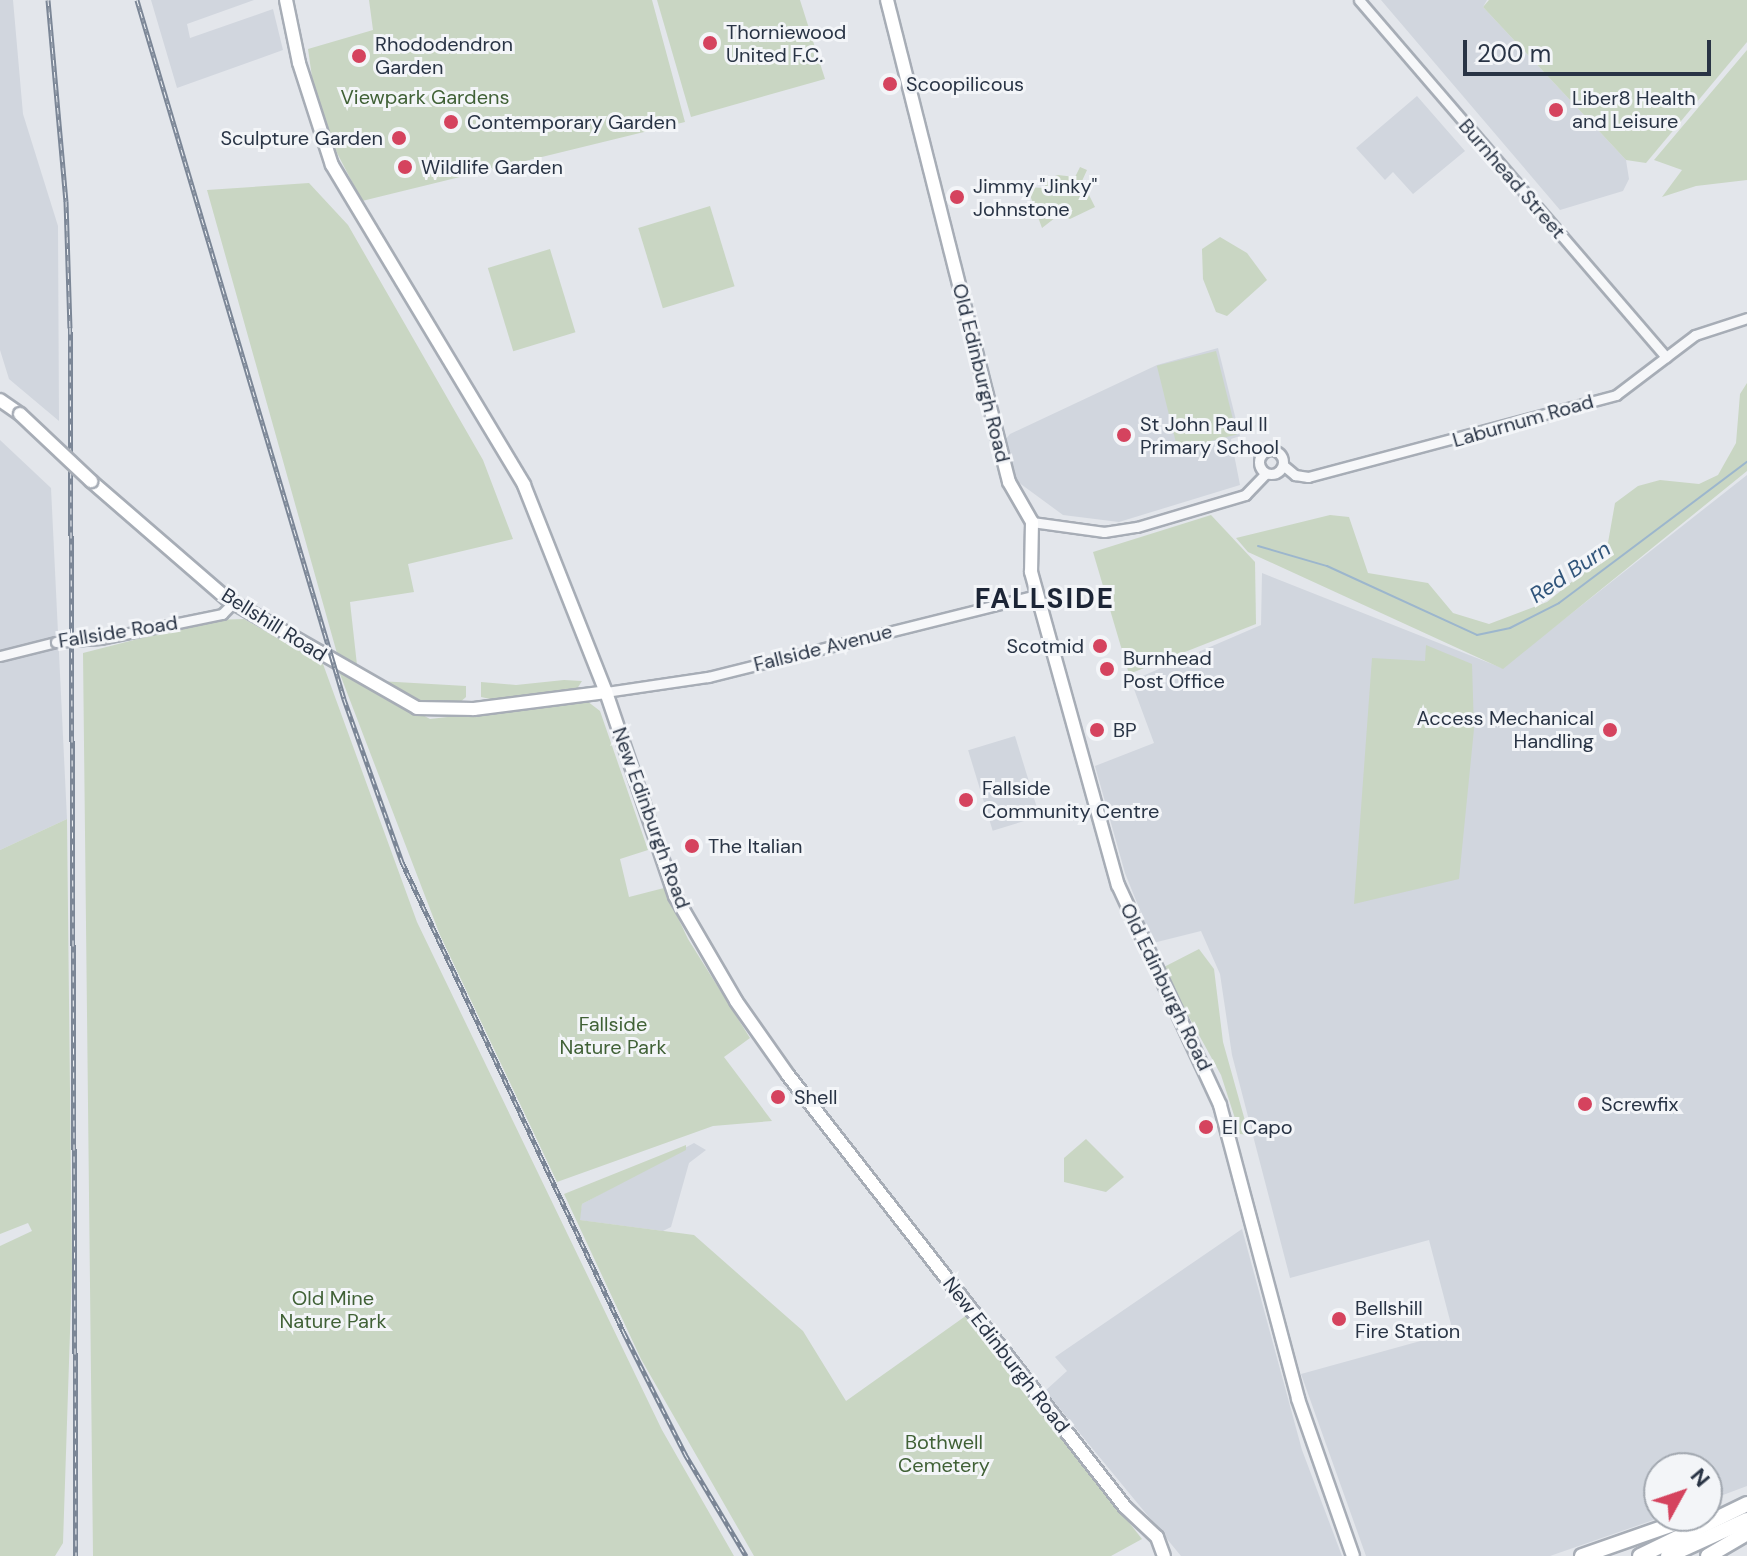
<!DOCTYPE html>
<html>
<head>
<meta charset="utf-8">
<style>
  body { margin:0 }
  #map { position:relative; width:1747px; height:1556px; overflow:hidden; background:#e3e6eb; font-family:"DM Sans",sans-serif }
  div>[style] { position:absolute }
  [style*='--x'] { left:calc(var(--x)*1px); top:calc(var(--y)*1px); width:calc(var(--w)*1px); rotate:calc(var(--a)*1deg) }
  .built>* { inset:0; background:#d1d6de; transform-origin:0 0 }
  .green>* { inset:0; background:#c9d6c3; transform-origin:0 0 }
  .stream>* { height:2px; margin:-1px; padding:0 1px; transform-origin:1px; border-radius:1px; background:#9cb6cd }
  .roads { filter:drop-shadow(2px 0 #a7adb6) drop-shadow(-2px 0 #a7adb6) drop-shadow(0 2px #a7adb6) drop-shadow(0 -2px #a7adb6) }
  .minor>* { height:9px; margin:-4.5px; padding:0 4.5px; transform-origin:4.5px; border-radius:4.5px; background:#f6f7f9 }
  .minor>.ring { margin:-4.5px; padding:0; box-sizing:content-box; background:none; border:9px solid #f6f7f9; border-radius:50% }
  .major>* { height:12px; margin:-6px; padding:0 6px; transform-origin:6px; border-radius:6px; background:#fff }
  .highway>* { height:14px; margin:-7px; padding:0 7px; transform-origin:7px; border-radius:7px; background:#fff }
  .rail>* { height:5px; margin-top:-2.5px; transform-origin:0; background:repeating-linear-gradient(90deg,#f3f5f8 0 6px,#7b8696 0 12px); box-sizing:border-box; border-block:2px solid #7b8696 }
  .bridges { filter:drop-shadow(2px 0 #a7adb6) drop-shadow(-2px 0 #a7adb6) drop-shadow(0 2px #a7adb6) drop-shadow(0 -2px #a7adb6) }
  .minor-bridge>* { height:9px; margin:-4.5px; padding:0 4.5px; transform-origin:4.5px; border-radius:4.5px; background:#f6f7f9 }
  .major-bridge>* { height:12px; margin:-6px; padding:0 6px; transform-origin:6px; border-radius:6px; background:#fff }
  .dots>* { width:22px; height:22px; translate:-50% -50%; box-sizing:border-box; border:4px solid #f3f5f8; border-radius:50% }
  span { translate:-50% -50%; white-space:nowrap; text-align:center; line-height:1.15; -webkit-text-stroke:6px #f3f5f8; paint-order:stroke }
  .poi-label { font-size:20px; color:#293445 }
  .left { translate:0 -50%; text-align:left }
  .right { translate:-100% -50%; text-align:right }
  .park-label { font-size:20px; color:#406136 }
  .street-label { font-size:20px; color:#293445 }
  .water-label { font-size:22px; color:#31557b; font-style:italic }
  .district-label { font-size:28px; color:#1c2536; font-weight:700; letter-spacing:2px }
  .north { position:absolute; left:1643px; top:1452px; width:80px; height:80px; box-sizing:border-box; background:#f3f5f8; border:2px solid #a2a8b0; border-radius:50%; rotate:50deg; font-size:22px; font-weight:700; line-height:32px; text-align:center; color:#293445 }
  .north::after { content:''; display:block; margin:auto; width:28px; height:36px; background:#d5435e; clip-path:polygon(50% 0,100% 100%,50% 72%,0 100%) }
  .scale { position:absolute; left:1463px; top:40px; width:248px; height:36px; box-sizing:border-box; border:4px solid #293445; border-top:0; padding-left:10px; font-size:24px; line-height:28px; white-space:nowrap; color:#293445; -webkit-text-stroke:6px #f3f5f8; paint-order:stroke }
</style>
</head>
<body>
<div id="map">
  <div class="built">
    <div style="clip-path:polygon(0 0,13px 0,23px 114px,58px 226px,59px 421px,9px 379px,0 350px)"></div>
    <div style="clip-path:polygon(151px 0,254px 0,187px 24px,190px 38px,273px 9px,283px 50px,177px 88px)"></div>
    <div style="clip-path:polygon(1381px 0,1487px 0,1483px 7px,1626px 160px,1629px 179px,1623px 191px,1560px 210px)"></div>
    <div style="clip-path:polygon(1417px 96px,1465px 151px,1413px 194px,1393px 172px,1385px 180px,1356px 148px)"></div>
    <div style="clip-path:polygon(1218px 348px,1240px 436px,1231px 439px,1240px 485px,1119px 522px,1063px 515px,1014px 479px,1005px 440px,1010px 434px,1157px 365px)"></div>
    <div style="clip-path:polygon(0 440px,51px 488px,67px 819px,0 850px)"></div>
    <div style="clip-path:polygon(1747px 475px,1747px 1486px,1707px 1501px,1707px 1468px,1659px 1468px,1659px 1516px,1665px 1516px,1550px 1556px,1366px 1556px,1301px 1374px,1453px 1332px,1429px 1240px,1290px 1278px,1232px 1055px,1220px 974px,1201px 931px,1153px 943px,1125px 873px,1095px 766px,1154px 743px,1131px 681px,1261px 625px,1262px 573px,1502px 668px)"></div>
    <div style="left:1015px;top:736px;width:84px;height:49px;rotate:73deg"></div>
    <div style="clip-path:polygon(694px 1143px,706px 1150px,689px 1163px,671px 1227px,663px 1231px,579px 1220px,582px 1204px)"></div>
    <div style="clip-path:polygon(1242px 1229px,1302px 1450px,1342px 1556px,1181px 1556px,1045px 1391px,1067px 1371px,1055px 1357px)"></div>
  </div>
  <div class="green">
    <div style="clip-path:polygon(369px 0,652px 0,685px 122px,362px 201px,337px 153px,313px 84px,308px 49px,373px 30px)"></div>
    <div style="clip-path:polygon(657px 0,800px 0,825px 79px,691px 117px)"></div>
    <div style="clip-path:polygon(1489px 0,1747px 0,1747px 42px,1646px 163px,1626px 160px,1483px 7px)"></div>
    <div style="clip-path:polygon(1747px 50px,1747px 180px,1696px 186px,1662px 197px,1682px 170px,1654px 160px)"></div>
    <div style="clip-path:polygon(1080px 167px,1087px 170px,1082px 181px,1095px 207px,1070px 219px,1060px 214px,1042px 228px,1027px 187px,1044px 188px,1049px 178px,1058px 175px,1075px 177px)"></div>
    <div style="clip-path:polygon(309px 183px,348px 225px,483px 460px,513px 539px,408px 564px,414px 592px,350px 602px,357px 665px,338px 657px,207px 190px)"></div>
    <div style="left:710px;top:206px;width:84px;height:75px;rotate:73deg"></div>
    <div style="clip-path:polygon(1220px 237px,1247px 253px,1267px 280px,1227px 316px,1216px 312px,1203px 279px,1202px 249px)"></div>
    <div style="left:550px;top:249px;width:87px;height:65px;rotate:73deg"></div>
    <div style="left:1216px;top:351px;width:86px;height:61px;rotate:76deg"></div>
    <div style="clip-path:polygon(1747px 383px,1747px 471px,1503px 669px,1248px 552px,1236px 538px,1330px 515px,1349px 517px,1368px 573px,1428px 583px,1453px 613px,1489px 624px,1547px 602px,1606px 554px,1615px 503px,1638px 486px,1660px 480px,1699px 484px,1718px 475px,1736px 443px,1740px 394px)"></div>
    <div style="clip-path:polygon(1211px 515px,1255px 562px,1256px 624px,1129px 674px,1093px 552px)"></div>
    <div style="clip-path:polygon(244px 619px,323px 664px,417px 922px,662px 1430px,734px 1556px,93px 1556px,83px 653px,212px 620px)"></div>
    <div style="clip-path:polygon(1426px 645px,1472px 664px,1474px 729px,1459px 879px,1354px 904px,1372px 658px,1425px 661px)"></div>
    <div style="clip-path:polygon(338px 669px,430px 719px,587px 701px,600px 711px,648px 850px,620px 859px,629px 897px,664px 888px,688px 939px,750px 1038px,724px 1057px,772px 1121px,713px 1126px,557px 1182px,440px 935px)"></div>
    <div style="clip-path:polygon(564px 680px,582px 681px,575px 692px,495px 700px,481px 697px,481px 682px,516px 685px)"></div>
    <div style="clip-path:polygon(379px 681px,466px 686px,466px 697px,458px 704px,419px 703px)"></div>
    <div style="clip-path:polygon(67px 819px,72px 1272px,63px 1543px,55px 1556px,0 1556px,0 1246px,32px 1231px,28px 1223px,0 1234px,0 850px)"></div>
    <div style="clip-path:polygon(1199px 949px,1214px 969px,1223px 1042px,1249px 1135px,1240px 1134px,1221px 1075px,1162px 968px)"></div>
    <div style="clip-path:polygon(1086px 1139px,1124px 1177px,1106px 1192px,1064px 1182px,1064px 1158px)"></div>
    <div style="clip-path:polygon(686px 1145px,686px 1150px,582px 1204px,580px 1220px,694px 1235px,803px 1331px,846px 1401px,967px 1315px,1142px 1539px,1111px 1556px,754px 1556px,641px 1359px,564px 1194px)"></div>
  </div>
  <div class="stream">
    <div style="--x:1258;--y:546;--w:72;--a:16.2"></div>
    <div style="--x:1327;--y:566;--w:165;--a:24.7"></div>
    <div style="--x:1477;--y:635;--w:34;--a:-12"></div>
    <div style="--x:1510;--y:628;--w:55;--a:-27"></div>
    <div style="--x:1559;--y:603;--w:235;--a:-36.9"></div>
  </div>
  <div class="roads">
    <div class="minor">
      <div style="--x:1359;--y:0;--w:471;--a:49.3"></div>
      <div class="ring" style="left:1259px;top:450px;width:15px;height:15px"></div>
      <div style="--x:1283;--y:465;--w:16;--a:40"></div>
      <div style="--x:1295;--y:475;--w:13;--a:9"></div>
      <div style="--x:1308;--y:477;--w:319;--a:-14.9"></div>
      <div style="--x:1616;--y:395;--w:99;--a:-37.2"></div>
      <div style="--x:1695;--y:335;--w:55;--a:-18.1"></div>
      <div style="--x:1032;--y:522;--w:73;--a:7.9"></div>
      <div style="--x:1104;--y:532;--w:33;--a:-9"></div>
      <div style="--x:1137;--y:527;--w:113;--a:-16.5"></div>
      <div style="--x:1245;--y:495;--w:30;--a:-46"></div>
      <div style="--x:100;--y:639;--w:125;--a:-11.6"></div>
      <div style="--x:222;--y:614;--w:16;--a:-45"></div>
      <div style="--x:0;--y:656;--w:58;--a:-14"></div>
      <div style="--x:606;--y:692;--w:103;--a:-8.4"></div>
      <div style="--x:708;--y:677;--w:340;--a:-14"></div>
    </div>
    <div class="major">
      <div style="--x:286;--y:0;--w:64;--a:78.3"></div>
      <div style="--x:299;--y:63;--w:107;--a:72.1"></div>
      <div style="--x:332;--y:165;--w:373;--a:59"></div>
      <div style="--x:524;--y:485;--w:223;--a:68.4"></div>
      <div style="--x:606;--y:692;--w:215;--a:71.3"></div>
      <div style="--x:675;--y:896;--w:121;--a:59.8"></div>
      <div style="--x:736;--y:1001;--w:90;--a:54.9"></div>
      <div style="--x:788;--y:1075;--w:548;--a:52.04"></div>
      <div style="--x:1125;--y:1507;--w:44;--a:43.2"></div>
      <div style="--x:1157;--y:1537;--w:20;--a:70"></div>
      <div style="--x:887;--y:0;--w:497;--a:75.8"></div>
      <div style="--x:1009;--y:482;--w:46;--a:60.1"></div>
      <div style="--x:1032;--y:522;--w:50;--a:91.1"></div>
      <div style="--x:1031;--y:572;--w:325;--a:74.5"></div>
      <div style="--x:1118;--y:885;--w:242;--a:65.1"></div>
      <div style="--x:1220;--y:1105;--w:304;--a:75.1"></div>
      <div style="--x:1298;--y:1399;--w:166;--a:70.7"></div>
      <div style="--x:0;--y:400;--w:24;--a:35"></div>
      <div style="--x:91;--y:481;--w:180;--a:40.9"></div>
      <div style="--x:227;--y:599;--w:219;--a:29.8"></div>
      <div style="--x:417;--y:708;--w:57;--a:1"></div>
      <div style="--x:474;--y:709;--w:133;--a:-7.3"></div>
    </div>
    <div class="highway">
      <div style="--x:1582;--y:1556;--w:121;--a:-19.3"></div>
      <div style="--x:1640;--y:1556;--w:119;--a:-25.9"></div>
      <div style="--x:1668;--y:1556;--w:87;--a:-24.5"></div>
      <div style="--x:1708;--y:1556;--w:45;--a:-30.5"></div>
    </div>
  </div>
  <div class="rail">
    <div style="--x:48;--y:0;--w:202;--a:84.9"></div>
    <div style="--x:66;--y:201;--w:127;--a:88.2"></div>
    <div style="--x:70;--y:328;--w:1228;--a:89.72"></div>
    <div style="--x:137;--y:0;--w:729;--a:73.5"></div>
    <div style="--x:344;--y:699;--w:173;--a:70.4"></div>
    <div style="--x:402;--y:862;--w:521;--a:64.76"></div>
    <div style="--x:624;--y:1333;--w:136;--a:63.2"></div>
    <div style="--x:685;--y:1454;--w:119;--a:59.1"></div>
  </div>
  <div class="bridges">
    <div class="minor-bridge">
      <div style="--x:56;--y:642;--w:44;--a:-3.9"></div>
    </div>
    <div class="major-bridge">
      <div style="--x:20;--y:414;--w:98;--a:43.3"></div>
    </div>
  </div>
  <div class="dots">
    <div style="left:710px;top:43px;background:#d5435e"></div>
    <div style="left:359px;top:56px;background:#d5435e"></div>
    <div style="left:890px;top:84px;background:#d5435e"></div>
    <div style="left:1556px;top:110px;background:#d5435e"></div>
    <div style="left:451px;top:122px;background:#d5435e"></div>
    <div style="left:399px;top:138px;background:#d5435e"></div>
    <div style="left:405px;top:167px;background:#d5435e"></div>
    <div style="left:957px;top:197px;background:#d5435e"></div>
    <div style="left:1124px;top:435px;background:#d5435e"></div>
    <div style="left:1100px;top:646px;background:#d5435e"></div>
    <div style="left:1107px;top:669px;background:#d5435e"></div>
    <div style="left:1097px;top:730px;background:#d5435e"></div>
    <div style="left:1610px;top:730px;background:#d5435e"></div>
    <div style="left:966px;top:800px;background:#d5435e"></div>
    <div style="left:692px;top:846px;background:#d5435e"></div>
    <div style="left:778px;top:1097px;background:#d5435e"></div>
    <div style="left:1585px;top:1104px;background:#d5435e"></div>
    <div style="left:1206px;top:1127px;background:#d5435e"></div>
    <div style="left:1339px;top:1319px;background:#d5435e"></div>
  </div>
  <div class="poi-label">
    <span class="left" style="left:726px;top:44px">Thorniewood<br>United F.C.</span>
    <span class="left" style="left:375px;top:56px">Rhododendron<br>Garden</span>
    <span class="left" style="left:906px;top:84px">Scoopilicous</span>
    <span class="left" style="left:1572px;top:110px">Liber8 Health<br>and Leisure</span>
    <span class="left" style="left:467px;top:122px">Contemporary Garden</span>
    <span class="right" style="left:383px;top:138px">Sculpture Garden</span>
    <span class="left" style="left:421px;top:167px">Wildlife Garden</span>
    <span class="left" style="left:973px;top:198px">Jimmy "Jinky"<br>Johnstone</span>
    <span class="left" style="left:1140px;top:436px">St John Paul II<br>Primary School</span>
    <span class="right" style="left:1084px;top:646px">Scotmid</span>
    <span class="left" style="left:1123px;top:670px">Burnhead<br>Post Office</span>
    <span class="right" style="left:1594px;top:730px">Access Mechanical<br>Handling</span>
    <span class="left" style="left:1113px;top:730px">BP</span>
    <span class="left" style="left:982px;top:800px">Fallside<br>Community Centre</span>
    <span class="left" style="left:708px;top:846px">The Italian</span>
    <span class="left" style="left:794px;top:1097px">Shell</span>
    <span class="left" style="left:1601px;top:1104px">Screwfix</span>
    <span class="left" style="left:1222px;top:1127px">El Capo</span>
    <span class="left" style="left:1355px;top:1320px">Bellshill<br>Fire Station</span>
  </div>
  <div class="park-label">
    <span style="left:425px;top:97px">Viewpark Gardens</span>
    <span style="left:613px;top:1036px">Fallside<br>Nature Park</span>
    <span style="left:333px;top:1310px">Old Mine<br>Nature Park</span>
    <span style="left:944px;top:1454px">Bothwell<br>Cemetery</span>
  </div>
  <div class="street-label">
    <span style="left:1512px;top:179px;rotate:49deg">Burnhead Street</span>
    <span style="left:981px;top:373px;rotate:76deg">Old Edinburgh Road</span>
    <span style="left:1523px;top:421px;rotate:-16deg">Laburnum Road</span>
    <span style="left:274px;top:625px;rotate:32deg">Bellshill Road</span>
    <span style="left:118px;top:632px;rotate:-9deg">Fallside Road</span>
    <span style="left:823px;top:648px;rotate:-14deg">Fallside Avenue</span>
    <span style="left:651px;top:818px;rotate:70deg">New Edinburgh Road</span>
    <span style="left:1166px;top:987px;rotate:64deg">Old Edinburgh Road</span>
    <span style="left:1006px;top:1355px;rotate:52deg">New Edinburgh Road</span>
  </div>
  <div class="water-label">
    <span style="left:1570px;top:572px;rotate:-34deg">Red Burn</span>
  </div>
  <div class="district-label">
    <span style="left:1045px;top:599px">FALLSIDE</span>
  </div>
  <div class="north">N</div>
  <div class="scale">200 m</div>
</div>
</body>
</html>
